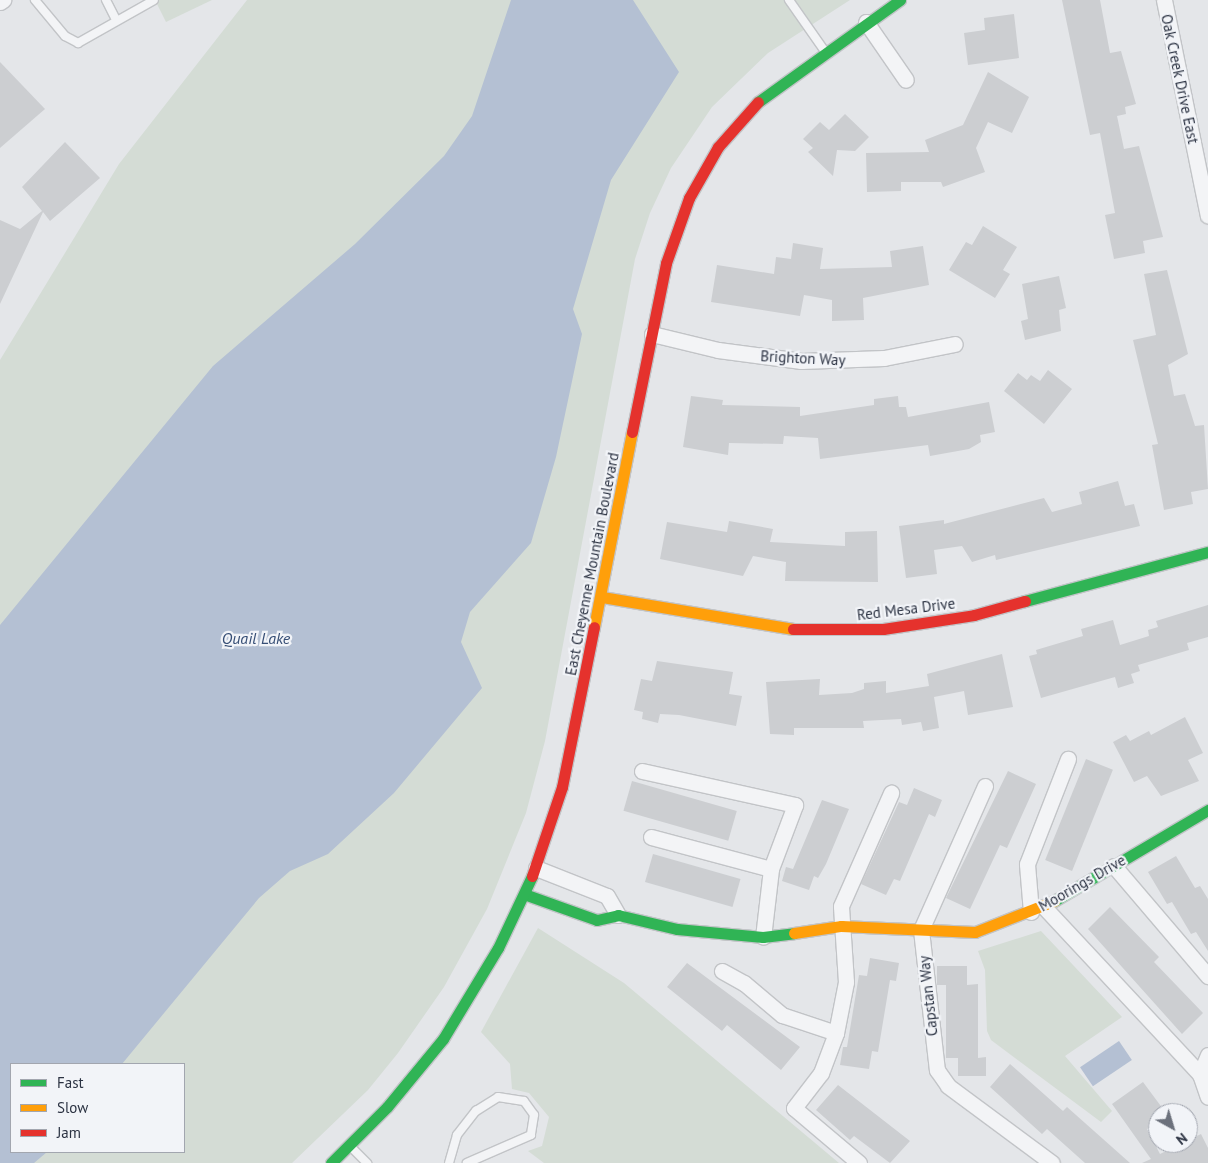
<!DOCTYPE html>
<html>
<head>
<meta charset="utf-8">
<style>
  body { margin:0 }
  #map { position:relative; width:1208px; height:1163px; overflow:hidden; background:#e4e6e9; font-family:"PT Sans",sans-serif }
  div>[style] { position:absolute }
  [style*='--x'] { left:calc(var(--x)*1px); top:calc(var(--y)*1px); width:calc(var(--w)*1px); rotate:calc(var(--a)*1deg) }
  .green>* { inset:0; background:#d4dcd5 }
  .water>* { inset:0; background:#b4c0d3; transform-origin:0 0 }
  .building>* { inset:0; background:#ccced1; transform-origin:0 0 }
  .roads { filter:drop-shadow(1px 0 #c2c4c7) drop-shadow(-1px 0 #c2c4c7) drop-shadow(0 1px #c2c4c7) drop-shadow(0 -1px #c2c4c7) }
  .lane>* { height:8px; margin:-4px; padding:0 4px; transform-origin:4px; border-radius:4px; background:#f3f4f6 }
  .street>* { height:15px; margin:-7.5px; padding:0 7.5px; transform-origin:7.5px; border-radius:7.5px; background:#f3f4f6 }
  .fast>* { height:11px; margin:-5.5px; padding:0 5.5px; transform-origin:5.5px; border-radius:5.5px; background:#30b455 }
  .slow>* { height:11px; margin:-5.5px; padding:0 5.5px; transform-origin:5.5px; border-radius:5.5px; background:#ff9f0a }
  .jam>* { height:11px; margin:-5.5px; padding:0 5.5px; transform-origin:5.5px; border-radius:5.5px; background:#e5322d }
  span { translate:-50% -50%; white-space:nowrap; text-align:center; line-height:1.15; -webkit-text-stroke:4.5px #f2f4f8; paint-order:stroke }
  .street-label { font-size:15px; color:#2b3242 }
  .water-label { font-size:16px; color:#364e75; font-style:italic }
  .legend { position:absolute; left:10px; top:1063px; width:175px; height:90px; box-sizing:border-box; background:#f2f4f8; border:1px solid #a2a6af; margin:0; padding:6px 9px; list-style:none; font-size:15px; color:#2b3242 }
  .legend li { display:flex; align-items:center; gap:10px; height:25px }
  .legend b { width:25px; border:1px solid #a2a6af }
  .north { position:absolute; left:1148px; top:1103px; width:50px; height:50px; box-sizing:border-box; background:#f2f4f8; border:1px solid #a2a6af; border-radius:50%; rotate:141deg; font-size:14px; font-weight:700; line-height:20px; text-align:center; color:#2b3242 }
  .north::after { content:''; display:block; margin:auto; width:18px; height:22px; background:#6c717c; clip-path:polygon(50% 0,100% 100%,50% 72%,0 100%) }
</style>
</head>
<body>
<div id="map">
  <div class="green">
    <div style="clip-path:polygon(155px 0,212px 0,166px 22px)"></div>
    <div style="clip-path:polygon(evenodd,247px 0,850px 0,768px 53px,712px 107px,671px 168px,650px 213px,635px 259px,545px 741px,526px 813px,487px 909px,444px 987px,398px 1053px,368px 1090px,292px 1163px,0 1163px,0 360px,119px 164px,247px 0,11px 1064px,184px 1064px,184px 1152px,11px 1152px,11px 1064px)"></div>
    <div style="clip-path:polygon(538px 928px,624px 983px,839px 1163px,544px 1163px,528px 1151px,542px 1146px,549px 1117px,529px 1093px,512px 1089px,510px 1064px,481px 1032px)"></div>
    <div style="clip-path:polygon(1041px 931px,1122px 1017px,1065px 1056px,1112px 1111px,1101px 1122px,991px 1040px,987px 1031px,985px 970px,978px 951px)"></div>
  </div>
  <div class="water">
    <div style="clip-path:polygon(511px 0,633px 0,679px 72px,611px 180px,573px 309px,582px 334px,556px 457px,531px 543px,470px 612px,461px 642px,482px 688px,394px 793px,328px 854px,290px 871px,259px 898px,122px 1064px,11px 1064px,11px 1152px,47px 1152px,34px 1163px,0 1163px,0 625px,213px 366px,355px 244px,444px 156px,472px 116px)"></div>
    <div style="left:1119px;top:1041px;width:23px;height:47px;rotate:56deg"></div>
  </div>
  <div class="building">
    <div style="clip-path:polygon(1062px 0,1100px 0,1110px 53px,1121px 51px,1136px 104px,1125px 107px,1126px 114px,1117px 116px,1124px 149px,1139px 146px,1163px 237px,1143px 241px,1145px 253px,1114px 259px,1105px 215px,1115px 213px,1100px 133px,1090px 135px)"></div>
    <div style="clip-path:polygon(1014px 14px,1019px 58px,968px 65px,964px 33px,985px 30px,984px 18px)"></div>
    <div style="clip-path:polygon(0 62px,45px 109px,0 148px)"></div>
    <div style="clip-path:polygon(988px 72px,1029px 97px,1012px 133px,988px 122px,976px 148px,985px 172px,943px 187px,941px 182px,901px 182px,901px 191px,867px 192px,866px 153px,929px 152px,925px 140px,963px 125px)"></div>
    <div style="clip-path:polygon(845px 114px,869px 137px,855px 151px,837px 150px,833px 176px,808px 152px,813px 148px,803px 139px,820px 122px,829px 130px)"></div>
    <div style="clip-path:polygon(65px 142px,100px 178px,50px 221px,43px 212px,0 304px,0 220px,20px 229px,42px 211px,22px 187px)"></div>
    <div style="clip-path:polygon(983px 226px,1017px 247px,1003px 270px,1010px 274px,995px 298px,949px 270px,966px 242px,972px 245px)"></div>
    <div style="clip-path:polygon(793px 243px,823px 248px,820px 269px,892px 267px,890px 251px,923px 246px,929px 285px,863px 298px,864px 320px,832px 321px,832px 300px,804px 295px,800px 316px,711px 302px,717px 265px,774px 274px,776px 257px,791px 259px)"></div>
    <div style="clip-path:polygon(1167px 270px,1188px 354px,1168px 365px,1174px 396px,1185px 394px,1195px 426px,1204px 425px,1208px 489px,1191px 492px,1193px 504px,1164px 510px,1152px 445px,1158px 444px,1133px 340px,1156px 335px,1144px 274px)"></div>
    <div style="clip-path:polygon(1059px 276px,1066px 308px,1059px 310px,1061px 331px,1025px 340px,1021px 321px,1028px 319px,1022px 284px)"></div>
    <div style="clip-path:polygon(1048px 370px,1072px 389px,1044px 424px,1004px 391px,1018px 373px,1027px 380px,1031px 375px,1040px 381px)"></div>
    <div style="clip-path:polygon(691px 396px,723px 400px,722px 405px,800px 407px,800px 416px,874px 405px,874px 399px,898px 396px,899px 407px,906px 407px,908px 417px,989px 402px,995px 432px,980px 435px,981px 442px,969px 449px,930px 456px,928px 445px,820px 459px,818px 438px,784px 436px,783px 444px,729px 443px,728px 455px,683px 447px)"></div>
    <div style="clip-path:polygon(1118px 481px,1125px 506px,1134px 504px,1140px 526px,996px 560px,995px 555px,972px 562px,962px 546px,934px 550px,937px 574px,906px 578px,899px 526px,944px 520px,944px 524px,1044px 498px,1052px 512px,1082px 504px,1079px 492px)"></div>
    <div style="clip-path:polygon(729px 521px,773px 529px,770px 542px,845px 546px,845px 532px,877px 531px,878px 582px,785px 581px,786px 562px,753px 556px,743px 576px,660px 559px,667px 522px,727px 532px)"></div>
    <div style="clip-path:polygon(1208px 605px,1208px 637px,1187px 643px,1189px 650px,1138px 665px,1140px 671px,1131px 674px,1134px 683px,1118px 688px,1115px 677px,1041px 698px,1029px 656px,1037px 654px,1036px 650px,1083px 636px,1081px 629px,1113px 620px,1120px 645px,1149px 636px,1148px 630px,1158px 627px,1156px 621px)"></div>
    <div style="clip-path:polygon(1002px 654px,1013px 707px,968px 715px,964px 691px,934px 697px,939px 728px,923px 731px,921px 722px,902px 725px,901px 719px,863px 721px,864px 728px,794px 728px,794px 735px,770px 734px,766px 682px,820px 679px,819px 695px,852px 693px,864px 689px,864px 683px,886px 681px,886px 693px,929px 686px,927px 674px)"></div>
    <div style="clip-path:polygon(657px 661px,733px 672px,729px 694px,742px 696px,736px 726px,679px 715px,660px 714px,658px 723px,642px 719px,643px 712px,634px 710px,641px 679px,652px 681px)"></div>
    <div style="clip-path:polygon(1185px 717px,1203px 753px,1188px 760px,1199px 781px,1161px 796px,1147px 776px,1134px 782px,1113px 742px,1126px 735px,1130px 741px,1149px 731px,1151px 735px)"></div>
    <div style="left:1086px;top:759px;width:29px;height:109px;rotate:22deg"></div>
    <div style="clip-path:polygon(1008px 771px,1036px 784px,1007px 848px,1000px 845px,970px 909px,946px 898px)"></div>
    <div style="left:632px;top:781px;width:109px;height:31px;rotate:16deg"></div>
    <div style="clip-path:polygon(914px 788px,942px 800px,935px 817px,929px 814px,900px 881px,894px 879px,886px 895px,861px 884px,899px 802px,907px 805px)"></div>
    <div style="clip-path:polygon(822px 800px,849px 809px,826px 864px,818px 878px,814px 876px,809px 890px,782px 881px,786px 867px,793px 869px)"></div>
    <div style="left:653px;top:854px;width:91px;height:29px;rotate:16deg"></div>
    <div style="clip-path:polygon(1176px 856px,1195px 888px,1200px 886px,1208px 899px,1208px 951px,1196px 932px,1191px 934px,1172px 902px,1167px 904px,1148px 872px)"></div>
    <div style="clip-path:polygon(1110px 907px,1159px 957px,1154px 962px,1203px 1013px,1182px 1034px,1088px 929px)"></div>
    <div style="clip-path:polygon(870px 958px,899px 963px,896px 981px,890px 980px,878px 1052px,872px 1051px,869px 1069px,840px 1065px,843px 1047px,847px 1047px,859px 975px,867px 976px)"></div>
    <div style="clip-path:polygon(687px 963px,800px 1047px,781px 1070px,727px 1025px,722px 1031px,667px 987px)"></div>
    <div style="clip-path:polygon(937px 966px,967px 966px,967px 985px,978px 984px,978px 1058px,986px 1057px,986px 1076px,958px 1076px,958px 1058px,946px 1058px,946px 985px,937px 985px)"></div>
    <div style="clip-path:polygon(1010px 1064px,1063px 1111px,1067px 1107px,1130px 1163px,1085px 1163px,1047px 1129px,1042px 1134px,990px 1087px)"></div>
    <div style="clip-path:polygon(1143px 1082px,1166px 1113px,1158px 1113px,1158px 1121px,1147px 1129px,1160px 1154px,1201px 1134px,1208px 1148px,1208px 1163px,1142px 1163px,1151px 1159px,1112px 1104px)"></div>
    <div style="clip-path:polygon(838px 1085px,910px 1141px,890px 1163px,854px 1136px,850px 1140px,816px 1110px)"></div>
  </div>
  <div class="roads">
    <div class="lane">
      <div style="--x:35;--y:0;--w:47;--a:50.2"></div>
      <div style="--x:65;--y:36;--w:15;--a:28"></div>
      <div style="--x:78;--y:43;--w:87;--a:-29.5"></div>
      <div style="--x:106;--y:0;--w:20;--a:63"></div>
      <div style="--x:789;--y:0;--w:61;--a:55"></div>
      <div style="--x:351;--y:1147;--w:23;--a:45"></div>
      <div style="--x:449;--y:1163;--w:29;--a:-74"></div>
      <div style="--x:457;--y:1135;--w:31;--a:-52"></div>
      <div style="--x:476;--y:1111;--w:26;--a:-32"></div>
      <div style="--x:498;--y:1097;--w:26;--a:9"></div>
      <div style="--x:524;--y:1101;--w:17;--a:54"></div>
      <div style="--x:534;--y:1115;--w:20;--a:99"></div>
      <div style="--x:531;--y:1135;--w:70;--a:156.4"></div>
    </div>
    <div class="street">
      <div style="--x:1164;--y:0;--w:220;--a:78.5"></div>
      <div style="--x:0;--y:2;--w:4;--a:-34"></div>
      <div style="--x:866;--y:22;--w:70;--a:55.4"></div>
      <div style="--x:652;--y:334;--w:68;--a:13.6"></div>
      <div style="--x:718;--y:350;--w:84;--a:7.5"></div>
      <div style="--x:801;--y:361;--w:83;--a:-2.1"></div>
      <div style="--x:884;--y:358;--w:72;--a:-11.2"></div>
      <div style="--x:642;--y:771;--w:157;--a:12.5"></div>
      <div style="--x:795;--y:805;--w:68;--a:110.6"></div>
      <div style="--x:771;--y:869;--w:68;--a:96.7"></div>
      <div style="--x:985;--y:786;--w:158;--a:114"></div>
      <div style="--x:921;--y:930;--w:141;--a:83.5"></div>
      <div style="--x:937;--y:1070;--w:19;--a:55"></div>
      <div style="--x:948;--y:1086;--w:129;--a:36.5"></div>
      <div style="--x:651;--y:837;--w:124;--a:14.9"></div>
      <div style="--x:1114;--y:866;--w:145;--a:49.5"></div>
      <div style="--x:536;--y:868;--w:76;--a:21.5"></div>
      <div style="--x:607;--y:896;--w:22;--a:60"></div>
      <div style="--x:1044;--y:907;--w:229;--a:47"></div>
      <div style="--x:1031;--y:912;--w:48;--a:-94.8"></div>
      <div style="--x:1027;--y:864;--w:113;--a:-68.7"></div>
      <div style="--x:722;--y:971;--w:25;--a:29"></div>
      <div style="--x:744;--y:983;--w:50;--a:40.1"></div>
      <div style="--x:782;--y:1015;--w:57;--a:18.4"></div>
      <div style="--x:1208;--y:1055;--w:21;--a:113"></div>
      <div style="--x:1200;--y:1074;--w:24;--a:71"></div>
      <div style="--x:859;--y:1163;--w:85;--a:-139.8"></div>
      <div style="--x:794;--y:1108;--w:44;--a:-52.4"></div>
      <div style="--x:821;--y:1073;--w:43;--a:-69.4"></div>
      <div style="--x:836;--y:1033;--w:52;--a:-78.9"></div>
      <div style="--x:846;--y:982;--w:76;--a:-93.8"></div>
      <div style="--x:841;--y:906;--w:124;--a:-66.1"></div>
    </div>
    <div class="fast">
      <div style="--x:758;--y:102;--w:175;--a:-35.7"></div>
      <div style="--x:1025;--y:601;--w:189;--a:-15"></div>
      <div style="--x:524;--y:894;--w:77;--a:19.6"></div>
      <div style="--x:597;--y:920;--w:22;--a:-13"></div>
      <div style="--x:618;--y:915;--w:61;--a:13.3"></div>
      <div style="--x:677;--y:929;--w:86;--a:5.3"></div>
      <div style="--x:763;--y:937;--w:31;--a:-7"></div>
      <div style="--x:1054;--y:901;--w:179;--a:-30.6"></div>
      <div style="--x:331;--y:1163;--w:79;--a:-45"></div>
      <div style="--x:387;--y:1107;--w:88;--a:-50.5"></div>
      <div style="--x:443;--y:1039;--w:106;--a:-58.9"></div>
      <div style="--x:498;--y:948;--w:80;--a:-64.7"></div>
    </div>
    <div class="slow">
      <div style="--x:602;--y:597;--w:194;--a:9.5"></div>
      <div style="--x:594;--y:627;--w:199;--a:-79"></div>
      <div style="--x:794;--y:933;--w:48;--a:-8.5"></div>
      <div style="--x:841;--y:926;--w:134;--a:2.6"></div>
      <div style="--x:975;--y:932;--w:85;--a:-21.4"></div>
    </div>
    <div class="jam">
      <div style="--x:632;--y:432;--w:172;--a:-78.6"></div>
      <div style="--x:666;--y:263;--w:69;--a:-70.5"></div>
      <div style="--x:689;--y:198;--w:59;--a:-60.4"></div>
      <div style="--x:718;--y:147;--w:60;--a:-48.4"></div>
      <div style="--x:793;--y:629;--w:90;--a:0"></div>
      <div style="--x:883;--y:629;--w:92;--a:-8.7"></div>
      <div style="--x:974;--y:615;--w:53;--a:-15.4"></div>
      <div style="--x:532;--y:876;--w:94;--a:-71.4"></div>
      <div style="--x:562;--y:787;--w:163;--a:-78.7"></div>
    </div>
  </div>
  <div class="street-label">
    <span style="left:1180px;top:79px;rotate:78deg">Oak Creek Drive East</span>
    <span style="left:803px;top:358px;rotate:3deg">Brighton Way</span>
    <span style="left:592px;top:564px;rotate:-79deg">East Cheyenne Mountain Boulevard</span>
    <span style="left:906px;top:609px;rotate:-7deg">Red Mesa Drive</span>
    <span style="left:1082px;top:883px;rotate:-30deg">Moorings Drive</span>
    <span style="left:928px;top:996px;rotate:-96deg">Capstan Way</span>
  </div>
  <div class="water-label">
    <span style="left:256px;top:638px">Quail Lake</span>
  </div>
  <ul class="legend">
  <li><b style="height:6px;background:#30b455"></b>Fast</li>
  <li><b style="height:6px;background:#ff9f0a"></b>Slow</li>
  <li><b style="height:6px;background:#e5322d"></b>Jam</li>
  </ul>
  <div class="north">N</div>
</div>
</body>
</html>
